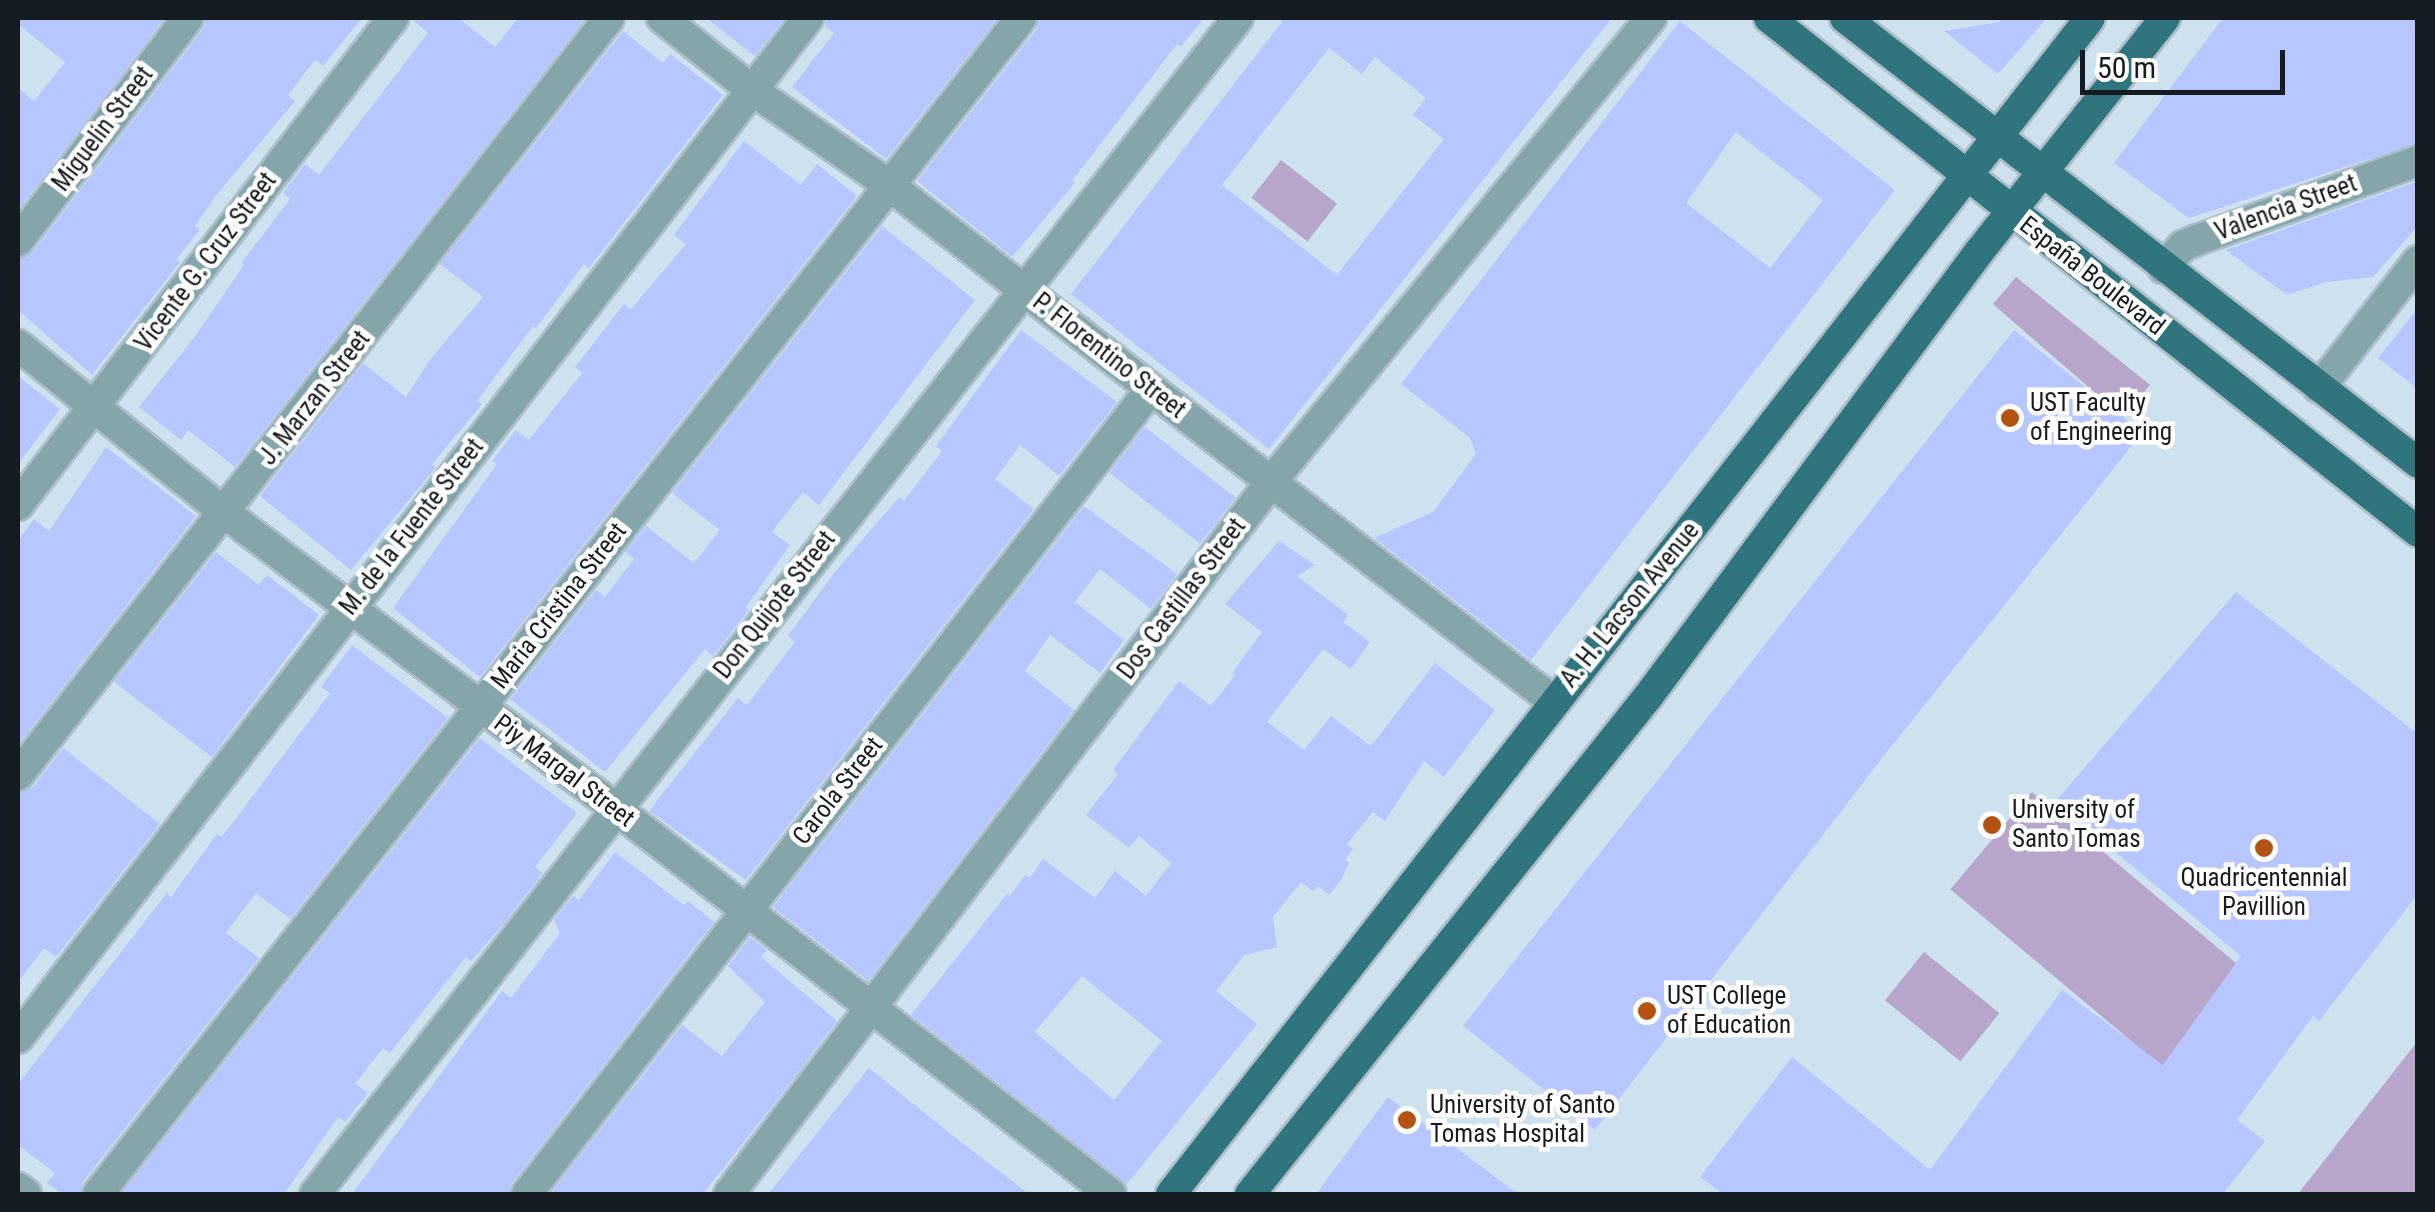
<!DOCTYPE html>
<html>
<head>
<meta charset="utf-8">
<style>
  body { margin:0 }
  #map { position:relative; width:2435px; height:1212px; overflow:hidden; background:#cee1ef; font-family:"Roboto Condensed",sans-serif }
  div>[style] { position:absolute }
  [style*='--x'] { left:calc(var(--x)*1px); top:calc(var(--y)*1px); width:calc(var(--w)*1px); rotate:calc(var(--a)*1deg) }
  .green>* { inset:0; background:#b7a5ca; transform-origin:0 0 }
  .building>* { inset:0; background:#b7c6ff; transform-origin:0 0 }
  .roads { filter:drop-shadow(2px 0 #adbeca) drop-shadow(-2px 0 #adbeca) drop-shadow(0 2px #adbeca) drop-shadow(0 -2px #adbeca) }
  .minor>* { height:30px; margin:-15px; padding:0 15px; transform-origin:15px; border-radius:15px; background:#84a6aa }
  .major>* { height:30px; margin:-15px; padding:0 15px; transform-origin:15px; border-radius:15px; background:#30757d }
  .dots>* { width:28px; height:28px; translate:-50% -50%; box-sizing:border-box; border:5px solid #fff; border-radius:50% }
  span { translate:-50% -50%; white-space:nowrap; text-align:center; line-height:1.15; -webkit-text-stroke:9px #fff; paint-order:stroke }
  .street-label { font-size:25px; color:#151c21 }
  .poi-label { font-size:25px; color:#151c21 }
  .left { translate:0 -50%; text-align:left }
  .frame { position:absolute; inset:0; border:20px solid #151c21; pointer-events:none }
  .scale { position:absolute; left:2080px; top:50px; width:205px; height:45px; box-sizing:border-box; border:5px solid #151c21; border-top:0; padding-left:12px; font-size:30px; line-height:35px; white-space:nowrap; color:#151c21; -webkit-text-stroke:8px #fff; paint-order:stroke }
</style>
</head>
<body>
<div id="map">
  <div class="green">
    <div style="left:1281px;top:160px;width:71px;height:48px;rotate:38deg"></div>
    <div style="clip-path:polygon(2016px 277px,2150px 385px,2123px 417px,1993px 304px)"></div>
    <div style="left:2032px;top:792px;width:359px;height:127px;rotate:40deg"></div>
    <div style="left:1924px;top:952px;width:97px;height:62px;rotate:39deg"></div>
    <div style="clip-path:polygon(2417px 1042px,2417px 1194px,2298px 1194px)"></div>
  </div>
  <div class="building">
    <div style="clip-path:polygon(18px 18px,165px 18px,18px 211px,18px 88px,34px 101px,65px 62px,18px 24px)"></div>
    <div style="clip-path:polygon(206px 18px,362px 18px,323px 66px,315px 60px,288px 95px,295px 101px,215px 197px,195px 226px,200px 229px,176px 260px,180px 262px,92px 375px,18px 310px,18px 259px,33px 252px,203px 29px)"></div>
    <div style="clip-path:polygon(411px 18px,458px 18px,495px 47px,518px 18px,586px 18px,235px 467px,188px 430px,181px 440px,139px 407px,193px 339px,244px 265px,242px 262px,290px 199px,283px 193px,305px 164px,319px 175px,428px 33px)"></div>
    <div style="clip-path:polygon(706px 18px,785px 18px,755px 56px)"></div>
    <div style="clip-path:polygon(826px 18px,998px 18px,886px 159px,792px 87px,834px 33px,825px 26px)"></div>
    <div style="clip-path:polygon(1039px 18px,1204px 18px,1181px 47px,1177px 44px,1072px 181px,1075px 183px,1012px 257px,917px 181px,1036px 30px)"></div>
    <div style="clip-path:polygon(evenodd,1285px 18px,1612px 18px,1269px 449px,1071px 294px,1285px 18px,1329px 48px,1362px 74px,1375px 57px,1426px 98px,1413px 115px,1444px 139px,1337px 275px,1222px 185px,1329px 48px)"></div>
    <div style="clip-path:polygon(1999px 18px,2047px 18px,1998px 74px,1944px 31px,2000px 22px)"></div>
    <div style="clip-path:polygon(2223px 18px,2418px 18px,2418px 143px,2189px 218px,2114px 163px)"></div>
    <div style="clip-path:polygon(evenodd,1680px 21px,1895px 190px,1531px 660px,1374px 538px,1433px 512px,1476px 454px,1470px 438px,1401px 384px,1680px 21px,1736px 132px,1823px 200px,1770px 268px,1686px 203px,1736px 132px)"></div>
    <div style="clip-path:polygon(623px 31px,663px 63px,670px 54px,723px 95px,589px 268px,584px 264px,536px 328px,533px 326px,477px 401px,482px 404px,432px 464px,436px 467px,351px 570px,260px 496px,363px 363px,406px 397px,429px 361px,483px 297px,440px 264px)"></div>
    <div style="clip-path:polygon(744px 141px,801px 185px,817px 164px,857px 196px,480px 677px,393px 608px,497px 464px,492px 461px,516px 430px,529px 440px,582px 373px,575px 367px,624px 304px,631px 309px,686px 244px,674px 235px)"></div>
    <div style="clip-path:polygon(2418px 181px,2418px 226px,2373px 277px,2326px 282px,2287px 295px,2226px 250px)"></div>
    <div style="clip-path:polygon(882px 226px,975px 300px,819px 505px,803px 492px,772px 532px,790px 545px,746px 607px,749px 610px,713px 656px,705px 649px,605px 772px,510px 699px,596px 590px,605px 597px,634px 559px,625px 552px,646px 526px,694px 563px,720px 530px,672px 493px)"></div>
    <div style="clip-path:polygon(2418px 308px,2418px 389px,2378px 358px)"></div>
    <div style="clip-path:polygon(1021px 330px,1117px 402px,1059px 476px,1020px 445px,995px 479px,1034px 509px,746px 880px,649px 811px,738px 698px,747px 705px,795px 642px,788px 636px,835px 572px,899px 497px,904px 501px,942px 451px,936px 446px)"></div>
    <div style="clip-path:polygon(2014px 330px,2142px 433px,1883px 757px,1595px 1130px,1463px 1026px)"></div>
    <div style="clip-path:polygon(18px 376px,60px 409px,18px 464px)"></div>
    <div style="left:1145px;top:427px;width:115px;height:58px;rotate:38deg"></div>
    <div style="clip-path:polygon(106px 447px,196px 516px,18px 745px,18px 541px,34px 519px,49px 531px)"></div>
    <div style="clip-path:polygon(1084px 506px,1177px 574px,1151px 609px,1100px 569px,1075px 602px,1124px 640px,1100px 673px,1050px 635px,1025px 671px,1074px 710px,868px 981px,773px 907px)"></div>
    <div style="clip-path:polygon(evenodd,1279px 541px,1315px 565px,1297px 576px,1348px 615px,1343px 622px,1370px 642px,1351px 669px,1323px 649px,1267px 722px,1304px 750px,1331px 716px,1371px 746px,1435px 663px,1495px 710px,1444px 777px,1424px 761px,1385px 821px,1373px 812px,1347px 844px,1353px 849px,1345px 860px,1349px 862px,1342px 879px,1329px 895px,1318px 886px,1313px 891px,1301px 882px,1273px 917px,1277px 947px,1244px 955px,1216px 991px,1257px 1024px,1127px 1184px,911px 1015px,1007px 894px,1010px 896px,1025px 875px,1030px 878px,1043px 859px,1095px 898px,1115px 871px,1146px 896px,1171px 863px,1139px 836px,1129px 848px,1086px 815px,1118px 774px,1113px 770px,1179px 681px,1211px 706px,1235px 675px,1232px 673px,1262px 632px,1225px 604px,1279px 541px,1082px 976px,1162px 1041px,1114px 1100px,1035px 1032px,1082px 976px)"></div>
    <div style="clip-path:polygon(216px 552px,259px 585px,267px 575px,319px 615px,212px 757px,114px 682px)"></div>
    <div style="clip-path:polygon(2236px 592px,2418px 734px,2418px 894px,2319px 1021px,2313px 1016px,2237px 1120px,2265px 1141px,2223px 1194px,1723px 1194px,1700px 1177px,1792px 1057px,1930px 1170px,2062px 990px,2163px 1065px,2241px 956px,2055px 802px)"></div>
    <div style="clip-path:polygon(352px 645px,448px 718px,290px 919px,256px 893px,226px 933px,259px 958px,83px 1182px,80px 1194px,62px 1194px,47px 1183px,55px 1173px,18px 1145px,18px 1084px,167px 893px,171px 897px,217px 834px,222px 837px,330px 693px,321px 687px)"></div>
    <div style="clip-path:polygon(480px 738px,577px 813px,535px 867px,543px 873px,501px 927px,471px 961px,466px 957px,390px 1053px,383px 1048px,355px 1084px,368px 1093px,345px 1122px,338px 1117px,284px 1194px,121px 1194px)"></div>
    <div style="clip-path:polygon(63px 748px,160px 824px,56px 957px,44px 948px,18px 982px,18px 793px,33px 787px)"></div>
    <div style="clip-path:polygon(615px 852px,684px 905px,688px 901px,714px 922px,512px 1183px,509px 1194px,352px 1194px,502px 991px,511px 998px,560px 933px,554px 920px,573px 896px,579px 900px)"></div>
    <div style="clip-path:polygon(750px 937px,767px 950px,761px 957px,837px 1021px,778px 1099px,703px 1194px,550px 1194px,682px 1025px,722px 1056px,765px 1002px,728px 966px)"></div>
    <div style="clip-path:polygon(869px 1068px,957px 1139px,1029px 1194px,768px 1194px)"></div>
    <div style="clip-path:polygon(1388px 1097px,1518px 1194px,1316px 1194px)"></div>
  </div>
  <div class="roads">
    <div class="minor">
      <div style="--x:662;--y:18;--w:115;--a:38.7"></div>
      <div style="--x:752;--y:90;--w:167;--a:34.7"></div>
      <div style="--x:889;--y:185;--w:841;--a:37.85"></div>
      <div style="--x:18;--y:241;--w:280;--a:-52.7"></div>
      <div style="--x:2163;--y:268;--w:30;--a:-48"></div>
      <div style="--x:2183;--y:246;--w:15;--a:-23"></div>
      <div style="--x:2197;--y:240;--w:235;--a:-19.7"></div>
      <div style="--x:18;--y:345;--w:267;--a:39.1"></div>
      <div style="--x:225;--y:513;--w:489;--a:37.1"></div>
      <div style="--x:615;--y:808;--w:628;--a:37.89"></div>
      <div style="--x:2319;--y:388;--w:161;--a:-52.1"></div>
      <div style="--x:18;--y:505;--w:615;--a:-52.4"></div>
      <div style="--x:18;--y:775;--w:960;--a:-52.02"></div>
      <div style="--x:18;--y:1038;--w:1290;--a:-52.24"></div>
      <div style="--x:18;--y:1188;--w:10;--a:37"></div>
      <div style="--x:98;--y:1194;--w:1495;--a:-51.87"></div>
      <div style="--x:315;--y:1194;--w:1495;--a:-51.87"></div>
      <div style="--x:527;--y:1194;--w:1019;--a:-52.22"></div>
      <div style="--x:729;--y:1194;--w:895;--a:-52.72"></div>
      <div style="--x:1271;--y:482;--w:600;--a:-50.68"></div>
    </div>
    <div class="major">
      <div style="--x:1769;--y:18;--w:828;--a:38.38"></div>
      <div style="--x:1845;--y:18;--w:726;--a:37.83"></div>
      <div style="--x:1171;--y:1194;--w:1492;--a:-51.99"></div>
      <div style="--x:1250;--y:1194;--w:635;--a:-51.33"></div>
      <div style="--x:1647;--y:698;--w:556;--a:-53.34"></div>
      <div style="--x:1979;--y:252;--w:299;--a:-51.5"></div>
    </div>
  </div>
  <div class="dots">
    <div style="left:2010px;top:418px;background:#b45311"></div>
    <div style="left:1992px;top:825px;background:#b45311"></div>
    <div style="left:2264px;top:848px;background:#b45311"></div>
    <div style="left:1647px;top:1011px;background:#b45311"></div>
    <div style="left:1407px;top:1120px;background:#b45311"></div>
  </div>
  <div class="street-label">
    <span style="left:103px;top:129px;rotate:-53deg">Miguelin Street</span>
    <span style="left:2286px;top:208px;rotate:-20deg">Valencia Street</span>
    <span style="left:206px;top:262px;rotate:-53deg">Vicente G. Cruz Street</span>
    <span style="left:2092px;top:276px;rotate:38deg">España Boulevard</span>
    <span style="left:1109px;top:356px;rotate:38deg">P. Florentino Street</span>
    <span style="left:315px;top:398px;rotate:-52deg">J. Marzan Street</span>
    <span style="left:412px;top:527px;rotate:-52deg">M. de la Fuente Street</span>
    <span style="left:1182px;top:599px;rotate:-53deg">Dos Castillas Street</span>
    <span style="left:775px;top:605px;rotate:-52deg">Don Quijote Street</span>
    <span style="left:1630px;top:605px;rotate:-51deg">A. H. Lacson Avenue</span>
    <span style="left:559px;top:606px;rotate:-52deg">Maria Cristina Street</span>
    <span style="left:564px;top:771px;rotate:37deg">Piy Margal Street</span>
    <span style="left:838px;top:791px;rotate:-52deg">Carola Street</span>
  </div>
  <div class="poi-label">
    <span class="left" style="left:2030px;top:418px">UST Faculty<br>of Engineering</span>
    <span class="left" style="left:2012px;top:825px">University of<br>Santo Tomas</span>
    <span style="left:2264px;top:893px">Quadricentennial<br>Pavillion</span>
    <span class="left" style="left:1667px;top:1011px">UST College<br>of Education</span>
    <span class="left" style="left:1430px;top:1120px">University of Santo<br>Tomas Hospital</span>
  </div>
  <div class="frame"></div>
  <div class="scale">50 m</div>
</div>
</body>
</html>
